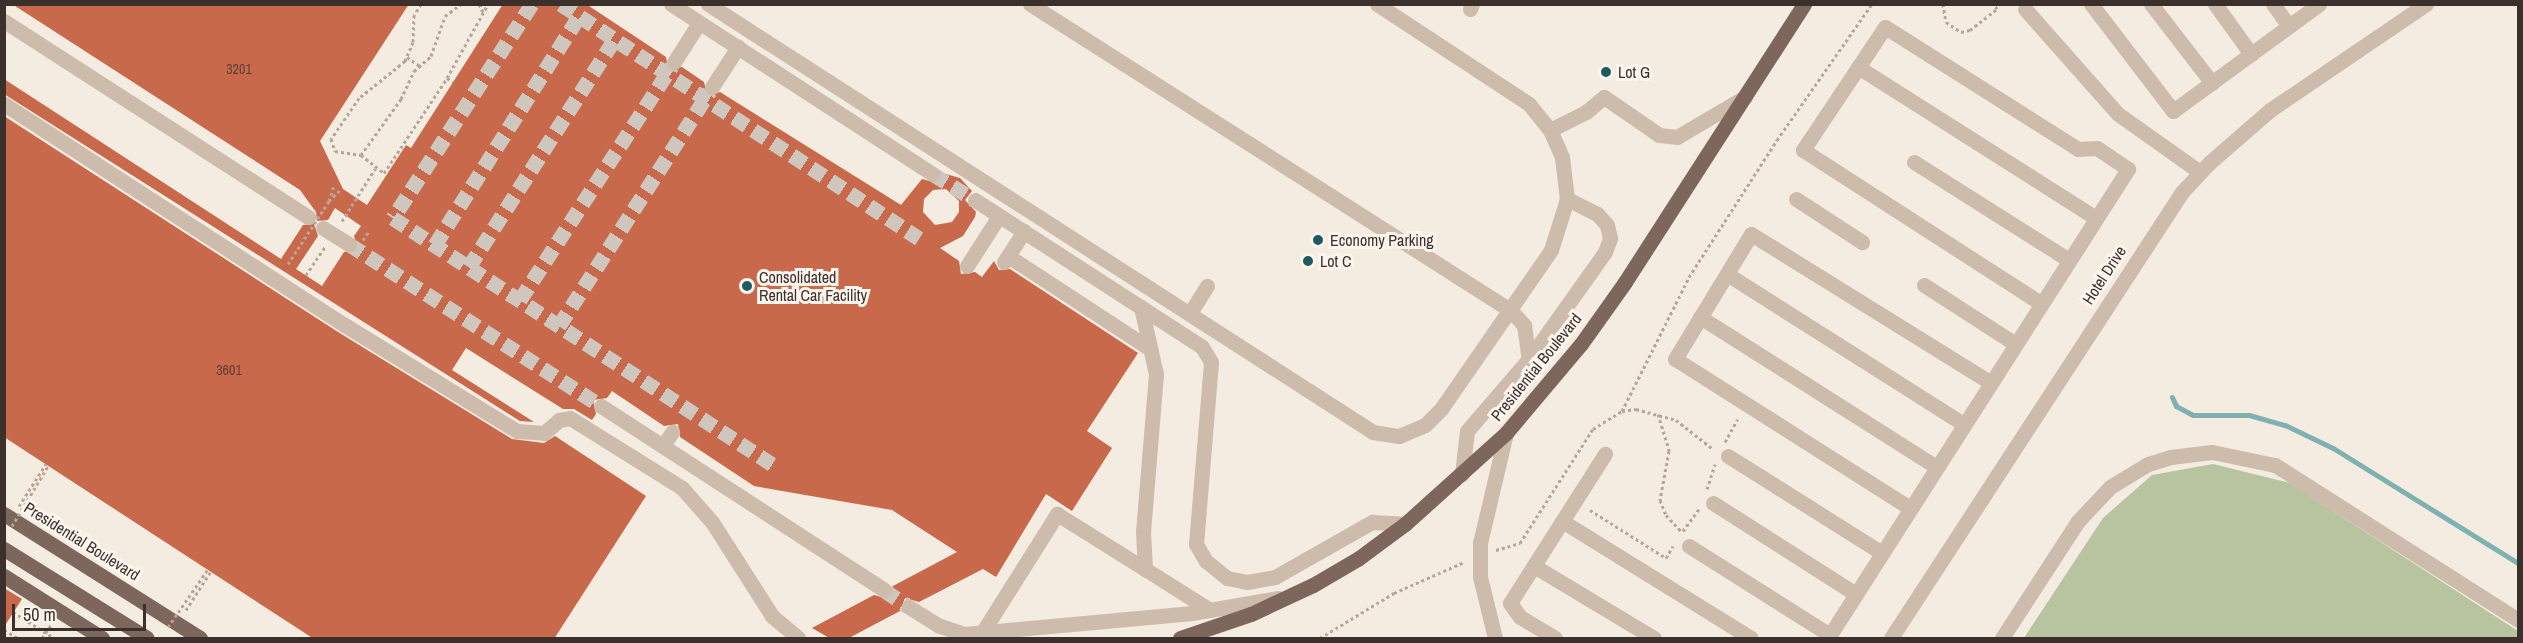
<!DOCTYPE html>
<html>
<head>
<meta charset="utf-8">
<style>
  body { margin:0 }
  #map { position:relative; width:2523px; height:643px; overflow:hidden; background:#f4ebe1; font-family:"Archivo Narrow",sans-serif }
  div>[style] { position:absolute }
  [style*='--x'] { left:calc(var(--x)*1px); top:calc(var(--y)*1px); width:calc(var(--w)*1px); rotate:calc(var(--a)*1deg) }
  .green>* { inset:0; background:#b8c4a0 }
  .stream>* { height:5px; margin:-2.5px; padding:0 2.5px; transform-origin:2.5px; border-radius:2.5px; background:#7fb0b2 }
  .building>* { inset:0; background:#c8694b }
  .minor-tunnel>* { height:15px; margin-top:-7.5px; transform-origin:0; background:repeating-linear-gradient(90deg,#cfc6bd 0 15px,transparent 0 23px) }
  .path>* { height:3px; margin-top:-1.5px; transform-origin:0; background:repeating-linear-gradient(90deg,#b9a596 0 3px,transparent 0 6px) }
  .minor>* { height:15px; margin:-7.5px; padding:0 7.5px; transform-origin:7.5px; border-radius:7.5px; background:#cdbbac }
  .major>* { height:15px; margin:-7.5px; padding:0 7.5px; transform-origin:7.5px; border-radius:7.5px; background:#7d675c }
  .path-bridge>* { height:3px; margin-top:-1.5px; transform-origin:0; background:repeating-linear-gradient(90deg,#b9a596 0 3px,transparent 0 6px) }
  .major-bridge>* { height:15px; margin:-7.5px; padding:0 7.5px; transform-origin:7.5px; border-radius:7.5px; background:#7d675c }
  .dots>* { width:16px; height:16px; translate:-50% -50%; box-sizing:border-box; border:3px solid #fbf5ee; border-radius:50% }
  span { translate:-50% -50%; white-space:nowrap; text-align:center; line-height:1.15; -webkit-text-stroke:6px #fbf5ee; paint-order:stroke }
  .number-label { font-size:14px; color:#5e3e33 }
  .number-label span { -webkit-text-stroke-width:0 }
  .poi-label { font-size:16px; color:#3b302b }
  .left { translate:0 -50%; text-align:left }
  .street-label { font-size:16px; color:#3b302b }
  .frame { position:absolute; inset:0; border:6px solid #3b302b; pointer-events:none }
  .scale { position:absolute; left:12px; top:604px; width:134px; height:27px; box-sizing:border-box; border:3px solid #3b302b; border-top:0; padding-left:8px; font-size:18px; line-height:21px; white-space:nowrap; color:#3b302b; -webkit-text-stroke:4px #fbf5ee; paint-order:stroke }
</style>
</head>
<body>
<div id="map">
  <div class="green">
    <div style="clip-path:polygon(2213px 464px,2290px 483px,2518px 631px,2518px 638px,2024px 638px,2103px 518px,2152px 475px)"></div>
  </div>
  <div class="stream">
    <div style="--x:2172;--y:397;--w:10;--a:66"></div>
    <div style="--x:2176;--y:406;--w:19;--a:28"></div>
    <div style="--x:2193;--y:415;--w:56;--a:0"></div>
    <div style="--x:2249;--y:415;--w:37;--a:16"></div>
    <div style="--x:2285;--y:425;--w:53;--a:25.6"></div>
    <div style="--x:2333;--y:448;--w:218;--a:31.9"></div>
  </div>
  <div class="building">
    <div style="clip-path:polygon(evenodd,12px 4px,409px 4px,320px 141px,343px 189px,367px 205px,406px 145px,411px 148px,503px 4px,586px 4px,666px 57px,668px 70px,682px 67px,704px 82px,707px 95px,720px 92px,901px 205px,922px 179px,937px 183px,942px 173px,960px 178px,972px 191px,965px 200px,976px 212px,975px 217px,963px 236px,940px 248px,959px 261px,961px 274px,975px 272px,982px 277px,994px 261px,999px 270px,1010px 269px,1138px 353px,1087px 431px,1112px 448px,1072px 511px,1046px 494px,996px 577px,983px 569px,919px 602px,905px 598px,900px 611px,847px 639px,831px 639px,812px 628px,874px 595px,888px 599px,893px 586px,957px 552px,892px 510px,754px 486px,680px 437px,678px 424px,664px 426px,612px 391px,607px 398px,593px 400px,596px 414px,592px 420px,574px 409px,563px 409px,466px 348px,452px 370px,534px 422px,520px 421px,4px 94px,4px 79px,281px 259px,303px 225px,314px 224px,318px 236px,296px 269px,322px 286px,344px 252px,358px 249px,354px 236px,361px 226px,335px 208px,328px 220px,317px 221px,316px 212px,300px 190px,12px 4px,946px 189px,959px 201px,959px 212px,952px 222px,935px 225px,923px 212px,924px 199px,933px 190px,946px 189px)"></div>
    <div style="clip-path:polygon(4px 116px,338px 332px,512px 439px,544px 443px,555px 436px,646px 496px,554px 639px,314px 639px,4px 437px)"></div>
    <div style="clip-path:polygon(4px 588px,22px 599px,4px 627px)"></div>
  </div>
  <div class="minor-tunnel">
    <div style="--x:532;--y:4;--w:255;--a:123"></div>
    <div style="--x:393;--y:218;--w:453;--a:33"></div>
    <div style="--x:561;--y:4;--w:428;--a:33.2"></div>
    <div style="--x:933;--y:174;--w:49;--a:31.8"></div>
    <div style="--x:349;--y:244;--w:300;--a:32.7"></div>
    <div style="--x:435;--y:245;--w:271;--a:-57.8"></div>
    <div style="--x:469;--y:267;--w:271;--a:-57.4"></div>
    <div style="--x:520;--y:300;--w:279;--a:-57"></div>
    <div style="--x:559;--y:326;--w:279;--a:-57.3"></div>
    <div style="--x:884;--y:590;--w:30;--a:34"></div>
  </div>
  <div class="path">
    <div style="--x:421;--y:4;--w:13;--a:122"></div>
    <div style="--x:414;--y:15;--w:27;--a:92"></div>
    <div style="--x:413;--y:42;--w:21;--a:113"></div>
    <div style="--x:405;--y:61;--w:59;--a:141.2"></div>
    <div style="--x:359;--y:98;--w:50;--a:124.3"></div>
    <div style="--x:331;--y:139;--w:13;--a:72"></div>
    <div style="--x:335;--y:151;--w:26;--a:9"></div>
    <div style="--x:361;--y:155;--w:29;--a:38"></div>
    <div style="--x:384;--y:173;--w:114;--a:-56.4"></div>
    <div style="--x:447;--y:78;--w:85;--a:-61"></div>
    <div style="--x:479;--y:4;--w:9;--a:63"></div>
    <div style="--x:1943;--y:4;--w:18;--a:81"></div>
    <div style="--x:1946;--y:22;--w:18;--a:34"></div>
    <div style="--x:1961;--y:32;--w:9;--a:-13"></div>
    <div style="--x:1970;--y:30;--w:34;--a:-38"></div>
    <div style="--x:1997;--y:9;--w:6;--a:-121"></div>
    <div style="--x:407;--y:57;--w:16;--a:35"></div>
    <div style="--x:447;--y:78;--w:7;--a:34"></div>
    <div style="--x:361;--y:155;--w:69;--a:-54.5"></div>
    <div style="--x:401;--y:99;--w:31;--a:-65"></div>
    <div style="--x:414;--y:71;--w:23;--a:-41"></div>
    <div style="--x:431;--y:56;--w:42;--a:-70.7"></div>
    <div style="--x:445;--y:16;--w:20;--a:-37"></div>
    <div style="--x:329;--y:201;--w:16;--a:-45"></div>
    <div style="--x:342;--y:221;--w:62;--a:-57.6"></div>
    <div style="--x:363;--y:240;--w:11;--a:-56"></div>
    <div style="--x:306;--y:275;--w:34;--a:-56"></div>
    <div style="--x:1622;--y:411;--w:14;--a:-8"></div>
    <div style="--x:1636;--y:409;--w:41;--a:15.4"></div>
    <div style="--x:1676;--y:420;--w:47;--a:38.1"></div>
    <div style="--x:1658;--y:414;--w:39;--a:73"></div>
    <div style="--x:1669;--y:451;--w:50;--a:100.4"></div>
    <div style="--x:1660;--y:500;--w:16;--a:68"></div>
    <div style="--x:1666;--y:515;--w:23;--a:47"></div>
    <div style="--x:1725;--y:442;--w:26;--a:-61"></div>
    <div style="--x:1707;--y:489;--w:26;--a:-72"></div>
    <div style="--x:19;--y:506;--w:50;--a:-57.3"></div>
    <div style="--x:1590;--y:510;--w:90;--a:32.3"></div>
    <div style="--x:1666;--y:558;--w:14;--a:-60"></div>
    <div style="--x:1683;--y:531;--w:27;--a:-54"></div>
    <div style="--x:1496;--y:550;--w:25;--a:-16"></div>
    <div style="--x:1520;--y:543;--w:135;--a:-57.4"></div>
    <div style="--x:1593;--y:429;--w:34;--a:-32"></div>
    <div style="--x:1622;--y:411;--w:150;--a:-63.4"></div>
    <div style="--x:1689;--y:277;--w:163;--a:-57.3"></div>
    <div style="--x:1777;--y:140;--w:166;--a:-55.1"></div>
    <div style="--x:186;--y:610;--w:46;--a:-57.3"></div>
    <div style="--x:13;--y:612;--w:49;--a:32.4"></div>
    <div style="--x:4;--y:630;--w:16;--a:30"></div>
    <div style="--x:42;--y:638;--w:16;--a:-55"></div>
    <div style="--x:1320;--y:638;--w:87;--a:-31.3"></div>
    <div style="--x:1394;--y:593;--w:77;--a:-23.9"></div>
  </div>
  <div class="minor">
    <div style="--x:671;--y:4;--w:312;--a:33"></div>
    <div style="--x:708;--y:4;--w:791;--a:32.77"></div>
    <div style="--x:1373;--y:432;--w:26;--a:9"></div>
    <div style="--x:1399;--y:436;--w:28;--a:-23"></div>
    <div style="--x:1425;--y:425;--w:23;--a:-45"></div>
    <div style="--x:1441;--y:409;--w:193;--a:-55.3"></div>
    <div style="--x:1551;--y:250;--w:53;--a:-72.6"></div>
    <div style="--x:1567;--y:199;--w:42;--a:-96.8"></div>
    <div style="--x:1562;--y:157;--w:30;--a:-114"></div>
    <div style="--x:1550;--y:130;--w:33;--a:-129"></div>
    <div style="--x:1529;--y:104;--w:182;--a:-146.7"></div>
    <div style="--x:1030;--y:4;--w:569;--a:32.52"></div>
    <div style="--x:1510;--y:310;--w:21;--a:47"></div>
    <div style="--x:1524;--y:325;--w:34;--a:82"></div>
    <div style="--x:2091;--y:4;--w:135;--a:52.5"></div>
    <div style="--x:2173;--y:111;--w:181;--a:-36.2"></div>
    <div style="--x:2151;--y:4;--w:100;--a:52.3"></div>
    <div style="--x:2215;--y:4;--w:62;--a:54.2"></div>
    <div style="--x:2273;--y:4;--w:27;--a:54"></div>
    <div style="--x:1470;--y:9;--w:5;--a:-68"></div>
    <div style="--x:2025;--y:9;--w:140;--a:48.5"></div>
    <div style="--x:2118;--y:114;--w:100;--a:35.3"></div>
    <div style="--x:4;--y:21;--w:362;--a:32.8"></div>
    <div style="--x:674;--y:62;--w:46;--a:-57.3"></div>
    <div style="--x:1858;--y:67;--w:282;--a:32.4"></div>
    <div style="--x:712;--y:87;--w:48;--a:-57"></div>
    <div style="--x:4;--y:104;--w:404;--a:33"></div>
    <div style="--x:343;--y:324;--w:204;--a:31.6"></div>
    <div style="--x:517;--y:431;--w:27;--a:4"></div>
    <div style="--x:544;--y:433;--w:20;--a:-41"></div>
    <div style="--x:559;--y:420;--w:11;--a:-10"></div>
    <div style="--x:570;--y:418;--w:132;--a:32"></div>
    <div style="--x:682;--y:488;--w:45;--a:48.6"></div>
    <div style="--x:712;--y:522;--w:112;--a:57.4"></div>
    <div style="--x:772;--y:616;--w:34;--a:40"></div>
    <div style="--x:1550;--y:130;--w:40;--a:-26.6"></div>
    <div style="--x:1586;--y:112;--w:23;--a:-40"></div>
    <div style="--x:1604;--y:97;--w:67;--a:34.6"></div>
    <div style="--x:1659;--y:135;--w:18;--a:6"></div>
    <div style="--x:1677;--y:137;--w:79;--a:-30.5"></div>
    <div style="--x:1914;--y:162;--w:183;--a:32.3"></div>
    <div style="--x:1796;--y:199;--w:79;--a:33.1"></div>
    <div style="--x:975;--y:200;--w:270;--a:32.9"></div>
    <div style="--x:1202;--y:347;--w:17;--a:59"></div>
    <div style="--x:1211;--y:362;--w:183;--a:94.7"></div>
    <div style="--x:1196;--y:544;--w:20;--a:60"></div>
    <div style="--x:1206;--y:561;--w:27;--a:39"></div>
    <div style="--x:1227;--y:578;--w:20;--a:11"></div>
    <div style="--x:1247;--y:582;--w:28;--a:-10"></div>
    <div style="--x:1275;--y:577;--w:112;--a:-29.6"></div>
    <div style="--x:1372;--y:522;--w:33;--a:3"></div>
    <div style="--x:323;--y:228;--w:31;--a:32"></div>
    <div style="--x:1008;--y:256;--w:170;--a:33.2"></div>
    <div style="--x:1004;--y:262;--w:37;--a:-57"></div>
    <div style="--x:967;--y:266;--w:59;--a:-57.4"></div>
    <div style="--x:1727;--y:274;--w:280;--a:32.4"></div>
    <div style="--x:1924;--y:285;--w:107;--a:32.8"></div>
    <div style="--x:1141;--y:307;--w:69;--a:77.4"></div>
    <div style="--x:1156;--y:374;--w:158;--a:94.7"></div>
    <div style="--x:1143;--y:531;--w:38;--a:87"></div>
    <div style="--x:1145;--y:569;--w:77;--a:32.2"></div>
    <div style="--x:1190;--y:313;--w:32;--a:-58"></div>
    <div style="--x:1700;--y:317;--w:280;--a:32.4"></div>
    <div style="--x:601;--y:406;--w:338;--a:33"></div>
    <div style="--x:663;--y:446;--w:17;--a:-57"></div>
    <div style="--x:1728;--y:456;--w:182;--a:32.2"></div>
    <div style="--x:1462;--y:474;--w:43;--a:-83.4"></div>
    <div style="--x:1467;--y:431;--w:95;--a:-49.3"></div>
    <div style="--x:1529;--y:359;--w:131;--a:-54.6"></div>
    <div style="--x:1605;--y:252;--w:15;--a:-70"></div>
    <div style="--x:1610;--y:238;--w:13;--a:-103"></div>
    <div style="--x:1607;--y:225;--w:15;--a:-132"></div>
    <div style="--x:1597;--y:214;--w:34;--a:-153"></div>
    <div style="--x:1713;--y:503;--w:169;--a:32.5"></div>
    <div style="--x:1910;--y:508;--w:278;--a:-147.6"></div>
    <div style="--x:1675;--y:359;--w:146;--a:-58.7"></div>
    <div style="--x:1751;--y:234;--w:281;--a:31.8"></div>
    <div style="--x:1562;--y:521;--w:222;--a:31.8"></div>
    <div style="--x:1689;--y:546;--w:167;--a:32.3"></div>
    <div style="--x:1534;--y:566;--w:140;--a:31"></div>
    <div style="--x:909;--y:607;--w:36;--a:32"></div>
    <div style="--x:940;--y:626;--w:26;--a:18"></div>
    <div style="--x:965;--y:634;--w:228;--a:-5.3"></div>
    <div style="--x:1192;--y:613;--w:87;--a:-9.9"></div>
    <div style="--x:982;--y:633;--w:141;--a:-57.8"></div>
    <div style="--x:1057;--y:514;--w:104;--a:32"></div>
    <div style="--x:1495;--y:638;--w:63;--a:-103.8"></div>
    <div style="--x:1480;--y:577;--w:34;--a:-90"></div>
    <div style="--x:1480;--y:543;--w:113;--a:-76.7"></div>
    <div style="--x:1555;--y:638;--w:41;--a:-149"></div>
    <div style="--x:1520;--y:617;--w:17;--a:-126"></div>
    <div style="--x:1510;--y:603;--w:177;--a:-57.5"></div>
    <div style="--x:1828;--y:638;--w:557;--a:-57.39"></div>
    <div style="--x:2128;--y:169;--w:37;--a:-146"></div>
    <div style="--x:2097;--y:148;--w:19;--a:177"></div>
    <div style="--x:2078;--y:149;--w:228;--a:-147.7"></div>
    <div style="--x:1885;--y:27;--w:148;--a:123.7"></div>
    <div style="--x:1803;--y:150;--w:282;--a:32.8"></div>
    <div style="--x:1891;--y:638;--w:533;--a:-56.88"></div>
    <div style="--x:2182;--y:192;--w:40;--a:-47"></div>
    <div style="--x:2209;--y:163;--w:81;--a:-41"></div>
    <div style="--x:2270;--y:110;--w:189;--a:-34.2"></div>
    <div style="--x:2002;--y:638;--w:140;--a:-57"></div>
    <div style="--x:2078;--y:521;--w:47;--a:-46.7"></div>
    <div style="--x:2110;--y:487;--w:44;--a:-31.2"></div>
    <div style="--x:2148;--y:464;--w:24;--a:-17"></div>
    <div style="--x:2171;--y:457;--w:41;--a:-7"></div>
    <div style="--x:2212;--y:452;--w:64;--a:11.7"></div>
    <div style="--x:2275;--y:465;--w:288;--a:32.5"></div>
  </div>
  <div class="major">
    <div style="--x:4;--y:514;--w:232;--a:32.3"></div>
    <div style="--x:1180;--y:638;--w:75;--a:-18.7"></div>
    <div style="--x:1251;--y:614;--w:68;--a:-25.1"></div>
    <div style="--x:1313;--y:585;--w:53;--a:-30.4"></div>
    <div style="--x:1359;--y:558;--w:57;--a:-36.5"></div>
    <div style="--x:1405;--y:524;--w:136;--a:-42"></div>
    <div style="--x:1506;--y:433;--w:116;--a:-49.9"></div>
    <div style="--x:1581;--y:344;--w:76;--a:-54.6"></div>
    <div style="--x:1625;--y:282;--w:331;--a:-57.2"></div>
  </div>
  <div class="path-bridge">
    <div style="--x:288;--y:264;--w:75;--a:-56.9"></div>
    <div style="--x:329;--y:201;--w:16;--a:-72"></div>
    <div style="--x:12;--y:526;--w:70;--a:-59"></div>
    <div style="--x:168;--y:627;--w:70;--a:-55.4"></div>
  </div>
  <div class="major-bridge">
    <div style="--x:4;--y:549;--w:168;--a:31.9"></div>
    <div style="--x:4;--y:576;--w:116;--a:32.3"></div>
  </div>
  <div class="dots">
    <div style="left:1606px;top:72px;background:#1f5a5e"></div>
    <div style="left:1318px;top:240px;background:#1f5a5e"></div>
    <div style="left:1308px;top:261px;background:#1f5a5e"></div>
    <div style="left:747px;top:286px;background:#1f5a5e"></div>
  </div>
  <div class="number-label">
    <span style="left:239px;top:69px">3201</span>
    <span style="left:229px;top:370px">3601</span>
  </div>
  <div class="poi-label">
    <span class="left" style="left:1618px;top:72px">Lot G</span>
    <span class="left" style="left:1330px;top:240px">Economy Parking</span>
    <span class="left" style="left:1320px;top:261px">Lot C</span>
    <span class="left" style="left:759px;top:286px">Consolidated<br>Rental Car Facility</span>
  </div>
  <div class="street-label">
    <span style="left:2104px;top:275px;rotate:-57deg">Hotel Drive</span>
    <span style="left:1536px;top:367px;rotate:-51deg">Presidential Boulevard</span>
    <span style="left:82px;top:541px;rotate:32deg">Presidential Boulevard</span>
  </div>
  <div class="frame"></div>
  <div class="scale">50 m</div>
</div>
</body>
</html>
